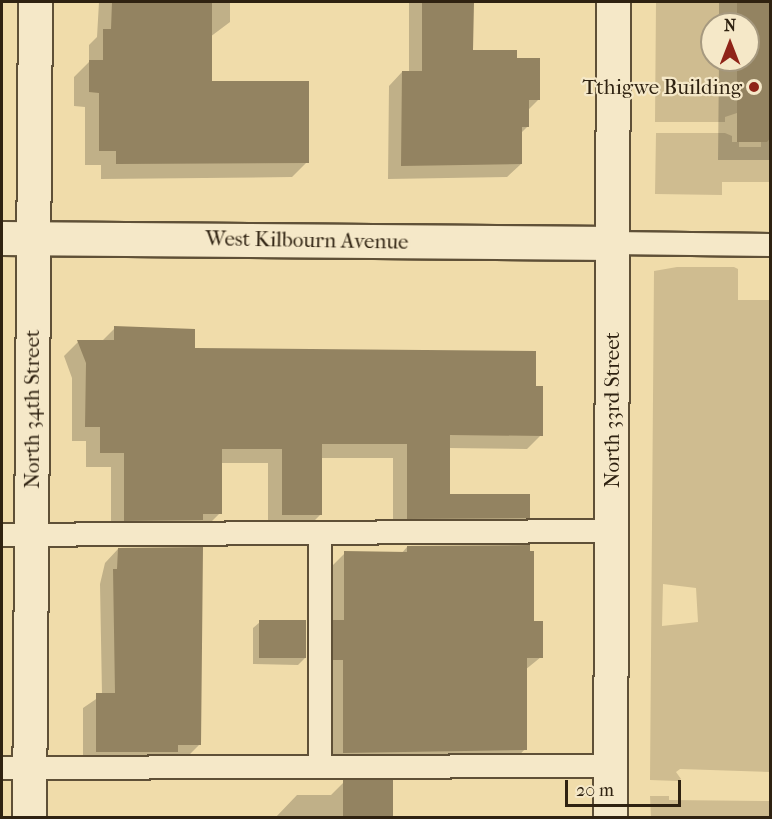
<!DOCTYPE html>
<html>
<head>
<meta charset="utf-8">
<style>
  body { margin:0 }
  #map { position:relative; width:772px; height:819px; overflow:hidden; background:#f0dcaa; font-family:"IM FELL French Canon",serif }
  div>[style] { position:absolute }
  [style*='--x'] { left:calc(var(--x)*1px); top:calc(var(--y)*1px); width:calc(var(--w)*1px); rotate:calc(var(--a)*1deg) }
  .green>* { inset:0; background:#cfbc90 }
  .shadow>* { inset:0; background:#0003 }
  .building>* { inset:0; background:#938361; transform-origin:0 0 }
  .roads { filter:drop-shadow(2px 0 #5f5037) drop-shadow(-2px 0 #5f5037) drop-shadow(0 2px #5f5037) drop-shadow(0 -2px #5f5037) }
  .service>* { height:22px; margin:-11px; padding:0 11px; transform-origin:11px; border-radius:11px; background:#f5e8c8 }
  .minor>* { height:33px; margin:-16.5px; padding:0 16.5px; transform-origin:16.5px; border-radius:16.5px; background:#f5e8c8 }
  .dots>* { width:16px; height:16px; translate:-50% -50%; box-sizing:border-box; border:3px solid #f5e8c8; border-radius:50% }
  span { translate:-50% -50%; white-space:nowrap; text-align:center; line-height:1.15; -webkit-text-stroke:4.5px #f5e8c8; paint-order:stroke }
  .poi-label { font-size:21px; color:#2f2211 }
  .right { translate:-100% -50%; text-align:right }
  .street-label { font-size:21px; color:#2f2211 }
  .frame { position:absolute; inset:0; border:3px solid #2f2211; pointer-events:none }
  .north { position:absolute; left:700px; top:12px; width:60px; height:60px; box-sizing:border-box; background:#f5e8c8; border:2px solid #a6997f; border-radius:50%; rotate:0deg; font-size:16px; font-weight:700; line-height:24px; text-align:center; color:#2f2211 }
  .north::after { content:''; display:block; margin:auto; width:21px; height:27px; background:#8f2418; clip-path:polygon(50% 0,100% 100%,50% 72%,0 100%) }
  .scale { position:absolute; left:565px; top:780px; width:116px; height:27px; box-sizing:border-box; border:3px solid #2f2211; border-top:0; padding-left:8px; font-size:18px; line-height:21px; white-space:nowrap; color:#2f2211; -webkit-text-stroke:4px #f5e8c8; paint-order:stroke }
</style>
</head>
<body>
<div id="map">
  <div class="green">
    <div style="clip-path:polygon(656px 2px,737px 2px,737px 24px,712px 24px,712px 60px,737px 60px,737px 113px,725px 117px,725px 122px,655px 122px)"></div>
    <div style="clip-path:polygon(656px 133px,725px 133px,732px 136px,732px 142px,739px 142px,739px 147px,761px 147px,761px 142px,770px 137px,770px 182px,722px 182px,722px 195px,655px 194px)"></div>
    <div style="clip-path:polygon(evenodd,677px 267px,734px 267px,738px 269px,738px 300px,770px 300px,770px 772px,680px 769px,676px 772px,681px 779px,678px 781px,650px 780px,654px 271px,677px 267px,663px 584px,696px 588px,698px 622px,662px 626px,663px 584px)"></div>
    <div style="clip-path:polygon(650px 796px,669px 796px,669px 800px,770px 801px,770px 817px,651px 817px)"></div>
  </div>
  <div class="shadow">
    <div style="clip-path:polygon(99px 2px,230px 2px,230px 22px,210px 37px,210px 82px,307px 162px,292px 177px,101px 179px,101px 165px,85px 165px,85px 107px,74px 106px,74px 77px,89px 62px,89px 45px,97px 37px)"></div>
    <div style="clip-path:polygon(409px 2px,472px 2px,472px 51px,516px 60px,538px 100px,528px 110px,528px 126px,521px 133px,521px 164px,507px 177px,388px 179px,389px 86px,402px 72px,409px 72px)"></div>
    <div style="clip-path:polygon(719px 2px,770px 2px,770px 160px,718px 160px,719px 60px,748px 60px,748px 24px,719px 24px)"></div>
    <div style="clip-path:polygon(115px 328px,194px 349px,535px 388px,541px 435px,527px 449px,449px 448px,448px 495px,529px 517px,515px 532px,393px 532px,393px 458px,321px 458px,321px 514px,306px 529px,268px 529px,268px 463px,220px 463px,220px 513px,206px 527px,111px 534px,111px 467px,86px 467px,86px 441px,72px 441px,72px 378px,64px 356px,78px 342px,101px 342px)"></div>
    <div style="clip-path:polygon(407px 547px,532px 622px,541px 657px,525px 670px,525px 749px,512px 763px,331px 766px,321px 635px,332px 624px,332px 566px,345px 553px,401px 554px)"></div>
    <div style="clip-path:polygon(118px 549px,199px 745px,186px 758px,83px 765px,83px 708px,102px 695px,100px 584px,105px 563px)"></div>
    <div style="clip-path:polygon(260px 622px,305px 658px,298px 665px,253px 664px,253px 628px)"></div>
    <div style="clip-path:polygon(344px 782px,392px 818px,275px 818px,297px 795px,331px 795px)"></div>
  </div>
  <div class="building">
    <div style="clip-path:polygon(112px 2px,212px 2px,212px 81px,309px 81px,309px 163px,116px 164px,116px 151px,99px 151px,99px 93px,89px 92px,89px 60px,103px 60px,103px 29px,111px 29px)"></div>
    <div style="clip-path:polygon(422px 2px,474px 2px,473px 50px,517px 50px,517px 58px,540px 58px,540px 100px,529px 100px,529px 127px,522px 127px,522px 164px,401px 166px,402px 71px,422px 71px)"></div>
    <div style="clip-path:polygon(737px 2px,771px 2px,771px 137px,767px 142px,737px 142px,737px 60px,748px 60px,748px 24px,737px 24px)"></div>
    <div style="clip-path:polygon(114px 326px,195px 329px,195px 348px,536px 351px,536px 386px,543px 386px,543px 436px,450px 435px,450px 494px,530px 494px,530px 518px,407px 519px,407px 444px,322px 444px,322px 515px,282px 515px,282px 449px,222px 449px,222px 514px,203px 514px,203px 520px,124px 521px,124px 453px,100px 453px,100px 427px,85px 427px,86px 363px,77px 340px,114px 340px)"></div>
    <div style="clip-path:polygon(530px 545px,530px 551px,534px 551px,534px 621px,543px 621px,543px 658px,527px 658px,527px 750px,343px 753px,343px 660px,333px 660px,333px 620px,344px 620px,344px 551px,407px 552px,407px 546px)"></div>
    <div style="clip-path:polygon(203px 547px,201px 745px,178px 745px,178px 752px,96px 752px,96px 693px,115px 693px,113px 569px,117px 569px,118px 548px)"></div>
    <div style="left:259px;top:620px;width:47px;height:38px"></div>
    <div style="left:343px;top:780px;width:50px;height:38px"></div>
  </div>
  <div class="roads">
    <div class="service">
      <div style="--x:612;--y:243;--w:158;--a:0.7"></div>
      <div style="--x:320;--y:533;--w:233;--a:90"></div>
      <div style="--x:2;--y:535;--w:610;--a:-0.38"></div>
      <div style="--x:2;--y:768;--w:608;--a:-0.19"></div>
    </div>
    <div class="minor">
      <div style="--x:2;--y:238;--w:610;--a:0.47"></div>
      <div style="--x:29;--y:818;--w:816;--a:-89.58"></div>
      <div style="--x:610;--y:818;--w:816;--a:-89.79"></div>
    </div>
  </div>
  <div class="dots">
    <div style="left:754px;top:87px;background:#8f2418"></div>
  </div>
  <div class="poi-label">
    <span class="right" style="left:742px;top:87px">Tthigwe Building</span>
  </div>
  <div class="street-label">
    <span style="left:307px;top:240px;rotate:1deg">West Kilbourn Avenue</span>
    <span style="left:32px;top:409px;rotate:-90deg">North 34th Street</span>
    <span style="left:612px;top:410px;rotate:-90deg">North 33rd Street</span>
  </div>
  <div class="frame"></div>
  <div class="north">N</div>
  <div class="scale">20 m</div>
</div>
</body>
</html>
